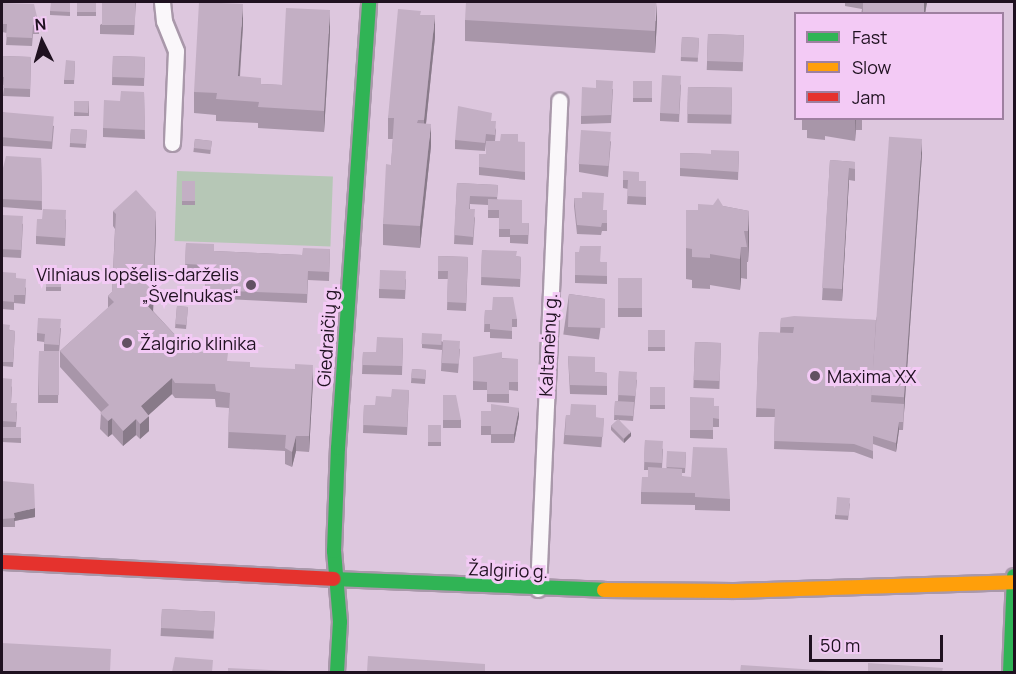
<!DOCTYPE html>
<html>
<head>
<meta charset="utf-8">
<style>
  body { margin:0 }
  #map { position:relative; width:1016px; height:674px; overflow:hidden; background:#ddc7de; font-family:Manrope,sans-serif }
  div>[style] { position:absolute }
  [style*='--x'] { left:calc(var(--x)*1px); top:calc(var(--y)*1px); width:calc(var(--w)*1px); rotate:calc(var(--a)*1deg) }
  .green>* { inset:0; background:#b6c7b6; transform-origin:0 0 }
  .roads { filter:drop-shadow(2px 0 #a998aa) drop-shadow(-2px 0 #a998aa) drop-shadow(0 2px #a998aa) drop-shadow(0 -2px #a998aa) }
  .street>* { height:15px; margin:-7.5px; padding:0 7.5px; transform-origin:7.5px; border-radius:7.5px; background:#faf7fa }
  .fast>* { height:14px; margin:-7px; padding:0 7px; transform-origin:7px; border-radius:7px; background:#30b455 }
  .slow>* { height:14px; margin:-7px; padding:0 7px; transform-origin:7px; border-radius:7px; background:#ff9f0a }
  .jam>* { height:14px; margin:-7px; padding:0 7px; transform-origin:7px; border-radius:7px; background:#e5322d }
  .wall>* { inset:0; background:#a896a9; transform-origin:0 0 }
  .shaded-wall>* { inset:0; background:#887a89 }
  .building>* { inset:0; background:#c3afc4; transform-origin:0 0 }
  .dots>* { width:16px; height:16px; translate:-50% -50%; box-sizing:border-box; border:3px solid #f3caf5; border-radius:50% }
  span { translate:-50% -50%; white-space:nowrap; text-align:center; line-height:1.15; -webkit-text-stroke:6px #f3caf5; paint-order:stroke }
  .poi-label { font-size:18px; color:#1f1120 }
  .right { translate:-100% -50%; text-align:right }
  .left { translate:0 -50%; text-align:left }
  .street-label { font-size:18px; color:#1f1120 }
  .frame { position:absolute; inset:0; border:3px solid #1f1120; pointer-events:none }
  .legend { position:absolute; left:794px; top:12px; width:210px; height:108px; box-sizing:border-box; background:#f3caf5; border:2px solid #9e80a0; margin:0; padding:8px 10px; list-style:none; font-size:18px; color:#1f1120 }
  .legend li { display:flex; align-items:center; gap:12px; height:30px }
  .legend b { width:30px; border:2px solid #9e80a0 }
  .north { position:absolute; left:12px; top:12px; width:60px; height:60px; -webkit-text-stroke:4px #f3caf5; paint-order:stroke; rotate:355deg; font-size:16px; font-weight:700; line-height:24px; text-align:center; color:#1f1120 }
  .north::after { content:''; display:block; margin:auto; width:21px; height:27px; background:#1f1120; clip-path:polygon(50% 0,100% 100%,50% 72%,0 100%) }
  .scale { position:absolute; left:809px; top:635px; width:134px; height:27px; box-sizing:border-box; border:3px solid #1f1120; border-top:0; padding-left:8px; font-size:18px; line-height:21px; white-space:nowrap; color:#1f1120; -webkit-text-stroke:4px #f3caf5; paint-order:stroke }
</style>
</head>
<body>
<div id="map">
  <div class="green">
    <div style="left:177px;top:171px;width:156px;height:70px;rotate:2deg"></div>
  </div>
  <div class="roads">
    <div class="street">
      <div style="--x:162;--y:2;--w:19;--a:84"></div>
      <div style="--x:164;--y:21;--w:32;--a:68"></div>
      <div style="--x:176;--y:51;--w:92;--a:92.5"></div>
      <div style="--x:538;--y:589;--w:489;--a:-87.5"></div>
    </div>
    <div class="fast">
      <div style="--x:334;--y:579;--w:270;--a:2.3"></div>
      <div style="--x:337;--y:672;--w:50;--a:-86.6"></div>
      <div style="--x:340;--y:622;--w:71;--a:-94.8"></div>
      <div style="--x:334;--y:551;--w:103;--a:-87.8"></div>
      <div style="--x:338;--y:448;--w:447;--a:-86"></div>
      <div style="--x:1010;--y:672;--w:96;--a:-87.6"></div>
    </div>
    <div class="slow">
      <div style="--x:604;--y:590;--w:130;--a:0.4"></div>
      <div style="--x:734;--y:591;--w:280;--a:-1.8"></div>
    </div>
    <div class="jam">
      <div style="--x:2;--y:562;--w:332;--a:2.9"></div>
    </div>
  </div>
  <div class="wall">
    <div style="clip-path:polygon(70px 2px,70px 16px,50px 15px,50px 11px)"></div>
    <div style="left:77px;top:2px;width:19px;height:14px"></div>
    <div style="clip-path:polygon(136px 2px,134px 35px,100px 34px,100px 25px)"></div>
    <div style="clip-path:polygon(845px 2px,927px 2px,925px 14px,861px 14px,862px 9px,845px 6px)"></div>
    <div style="clip-path:polygon(3px 3px,39px 25px,39px 34px,33px 34px,32px 46px,6px 45px,7px 33px,2px 32px)"></div>
    <div style="clip-path:polygon(421px 15px,435px 37px,426px 124px,431px 146px,420px 248px,383px 245px,383px 224px,391px 165px,393px 139px,388px 139px,388px 118px)"></div>
    <div style="clip-path:polygon(465px 20px,657px 21px,655px 53px,465px 41px)"></div>
    <div style="clip-path:polygon(243px 25px,240px 77px,261px 84px,282px 85px,330px 32px,324px 132px,258px 128px,258px 123px,216px 121px,216px 115px,194px 113px,194px 92px)"></div>
    <div style="left:708px;top:34px;width:36px;height:36px;rotate:2deg"></div>
    <div style="left:682px;top:37px;width:17px;height:24px;rotate:3deg"></div>
    <div style="clip-path:polygon(2px 56px,31px 57px,30px 97px,3px 96px,4px 85px,2px 85px)"></div>
    <div style="left:113px;top:56px;width:32px;height:29px;rotate:2deg"></div>
    <div style="clip-path:polygon(75px 61px,74px 84px,64px 84px,64px 80px)"></div>
    <div style="left:652px;top:81px;width:21px;height:19px;rotate:90deg"></div>
    <div style="clip-path:polygon(681px 84px,679px 122px,660px 121px,660px 113px)"></div>
    <div style="left:688px;top:87px;width:44px;height:36px;rotate:1deg"></div>
    <div style="clip-path:polygon(596px 88px,613px 89px,611px 123px,581px 124px,581px 116px)"></div>
    <div style="clip-path:polygon(144px 92px,145px 139px,103px 137px,103px 128px,120px 101px)"></div>
    <div style="left:74px;top:101px;width:15px;height:15px"></div>
    <div style="clip-path:polygon(2px 112px,54px 126px,52px 149px,2px 146px)"></div>
    <div style="clip-path:polygon(802px 118px,862px 118px,862px 130px,856px 130px,855px 141px,825px 136px,825px 140px,807px 138px,807px 130px,802px 130px)"></div>
    <div style="clip-path:polygon(492px 121px,496px 130px,495px 141px,525px 142px,525px 180px,479px 175px,479px 154px,486px 154px,486px 143px,485px 151px,455px 149px,455px 140px)"></div>
    <div style="left:71px;top:129px;width:16px;height:18px;rotate:4deg"></div>
    <div style="left:195px;top:139px;width:17px;height:13px;rotate:7deg"></div>
    <div style="clip-path:polygon(611px 141px,608px 177px,579px 172px,579px 164px)"></div>
    <div style="clip-path:polygon(739px 151px,738px 180px,680px 176px,680px 153px,711px 154px)"></div>
    <div style="clip-path:polygon(922px 154px,904px 413px,903px 430px,899px 430px,896px 452px,873px 444px,873px 459px,854px 452px,774px 449px,775px 417px,756px 417px,759px 332px,780px 333px,781px 318px,876px 320px)"></div>
    <div style="clip-path:polygon(41px 158px,42px 210px,2px 207px,2px 172px)"></div>
    <div style="clip-path:polygon(830px 160px,855px 162px,855px 181px,849px 180px,842px 301px,822px 300px)"></div>
    <div style="clip-path:polygon(623px 171px,639px 181px,646px 181px,646px 205px,627px 204px,628px 189px,623px 188px)"></div>
    <div style="left:182px;top:181px;width:13px;height:24px"></div>
    <div style="clip-path:polygon(457px 183px,498px 185px,497px 199px,522px 223px,529px 223px,528px 244px,510px 243px,510px 237px,499px 237px,499px 218px,488px 218px,488px 205px,470px 204px,470px 209px,475px 218px,473px 245px,454px 244px)"></div>
    <div style="clip-path:polygon(574px 198px,603px 210px,607px 210px,607px 231px,602px 231px,601px 235px,577px 234px,574px 206px)"></div>
    <div style="clip-path:polygon(723px 206px,749px 211px,749px 242px,748px 262px,747px 262px,747px 279px,741px 278px,740px 290px,710px 285px,710px 289px,692px 288px,692px 280px,686px 279px,686px 210px,698px 210px)"></div>
    <div style="clip-path:polygon(113px 211px,156px 227px,153px 311px,190px 351px,250px 367px,313px 381px,309px 452px,296px 451px,292px 467px,285px 464px,285px 451px,228px 448px,229px 408px,216px 407px,215px 399px,175px 398px,172px 394px,148px 415px,149px 431px,140px 439px,136px 435px,123px 446px,112px 434px,108px 437px,100px 429px,101px 412px,60px 367px,60px 351px,108px 308px,108px 296px,112px 292px,115px 229px,113px 226px)"></div>
    <div style="clip-path:polygon(2px 215px,23px 224px,21px 258px,2px 257px)"></div>
    <div style="clip-path:polygon(66px 219px,65px 246px,36px 244px,36px 236px)"></div>
    <div style="clip-path:polygon(186px 243px,214px 251px,302px 255px,330px 249px,329px 281px,308px 280px,307px 303px,205px 298px,205px 274px,185px 273px)"></div>
    <div style="clip-path:polygon(482px 250px,521px 257px,520px 287px,481px 285px)"></div>
    <div style="clip-path:polygon(575px 252px,601px 262px,607px 262px,607px 284px,575px 283px)"></div>
    <div style="clip-path:polygon(438px 256px,468px 257px,466px 311px,447px 310px,448px 279px,438px 279px)"></div>
    <div style="left:46px;top:270px;width:15px;height:21px"></div>
    <div style="clip-path:polygon(2px 272px,16px 278px,26px 288px,25px 304px,14px 303px,14px 310px,2px 309px)"></div>
    <div style="left:618px;top:278px;width:24px;height:39px"></div>
    <div style="clip-path:polygon(406px 279px,405px 299px,379px 298px,379px 289px)"></div>
    <div style="left:569px;top:294px;width:36px;height:41px;rotate:8deg"></div>
    <div style="left:177px;top:306px;width:11px;height:22px;rotate:5deg"></div>
    <div style="clip-path:polygon(485px 310px,517px 319px,517px 327px,512px 327px,512px 339px,490px 338px,490px 332px,484px 332px)"></div>
    <div style="left:321px;top:313px;width:11px;height:20px"></div>
    <div style="clip-path:polygon(2px 324px,10px 330px,15px 331px,13px 367px,2px 366px)"></div>
    <div style="clip-path:polygon(61px 328px,59px 353px,58px 403px,38px 403px,39px 351px,44px 351px,44px 342px,37px 341px,37px 333px)"></div>
    <div style="left:648px;top:330px;width:17px;height:21px"></div>
    <div style="clip-path:polygon(422px 333px,460px 349px,458px 373px,441px 371px,442px 350px,422px 348px)"></div>
    <div style="clip-path:polygon(403px 338px,402px 375px,362px 374px,363px 352px,376px 352px)"></div>
    <div style="left:695px;top:342px;width:26px;height:46px;rotate:2deg"></div>
    <div style="clip-path:polygon(568px 356px,595px 372px,607px 373px,607px 395px,570px 394px)"></div>
    <div style="clip-path:polygon(473px 357px,518px 359px,518px 391px,509px 390px,509px 403px,487px 402px,487px 390px,473px 390px)"></div>
    <div style="left:412px;top:369px;width:14px;height:14px;rotate:4deg"></div>
    <div style="clip-path:polygon(619px 371px,637px 380px,633px 421px,619px 420px,631px 436px,624px 443px,611px 430px,611px 426px,618px 420px,614px 420px,615px 401px,618px 401px)"></div>
    <div style="clip-path:polygon(2px 378px,12px 387px,11px 403px,17px 412px,16px 427px,21px 427px,21px 443px,2px 442px)"></div>
    <div style="left:650px;top:387px;width:15px;height:22px"></div>
    <div style="clip-path:polygon(409px 390px,407px 435px,363px 433px,364px 405px,375px 405px,391px 397px)"></div>
    <div style="clip-path:polygon(443px 395px,461px 420px,461px 428px,443px 428px)"></div>
    <div style="clip-path:polygon(690px 397px,714px 406px,719px 406px,719px 427px,713px 427px,713px 439px,690px 438px)"></div>
    <div style="clip-path:polygon(481px 411px,519px 416px,514px 443px,491px 443px,491px 435px,481px 435px)"></div>
    <div style="left:566px;top:415px;width:38px;height:29px;rotate:5deg"></div>
    <div style="left:428px;top:425px;width:13px;height:21px"></div>
    <div style="clip-path:polygon(645px 440px,663px 449px,662px 468px,666px 468px,686px 452px,685px 473px,682px 473px,682px 476px,730px 499px,730px 511px,695px 510px,695px 505px,641px 504px,641px 492px,648px 477px,648px 470px,644px 470px)"></div>
    <div style="clip-path:polygon(2px 481px,35px 517px,15px 521px,15px 527px,2px 527px)"></div>
    <div style="clip-path:polygon(850px 503px,848px 520px,835px 519px,835px 515px)"></div>
    <div style="left:162px;top:609px;width:53px;height:27px;rotate:3deg"></div>
  </div>
  <div class="shaded-wall">
    <div style="clip-path:polygon(657px 2px,657px 21px,655px 53px,655px 31px)"></div>
    <div style="clip-path:polygon(924px 2px,927px 2px,925px 14px,923px 14px)"></div>
    <div style="clip-path:polygon(243px 4px,243px 25px,238px 98px,238px 76px)"></div>
    <div style="clip-path:polygon(330px 10px,330px 32px,324px 132px,324px 111px)"></div>
    <div style="clip-path:polygon(435px 15px,435px 37px,424px 142px,424px 120px)"></div>
    <div style="clip-path:polygon(855px 118px,856px 118px,855px 141px)"></div>
    <div style="clip-path:polygon(431px 124px,431px 146px,420px 248px,420px 226px)"></div>
    <div style="clip-path:polygon(922px 139px,922px 154px,904px 413px,904px 397px)"></div>
    <div style="clip-path:polygon(849px 168px,849px 180px,842px 301px,842px 289px)"></div>
    <div style="clip-path:polygon(749px 211px,749px 242px,748px 262px,748px 231px)"></div>
    <div style="clip-path:polygon(156px 212px,156px 227px,153px 314px,146px 304px)"></div>
    <div style="clip-path:polygon(741px 247px,741px 278px,740px 290px,740px 259px)"></div>
    <div style="clip-path:polygon(313px 365px,313px 381px,309px 452px,309px 436px)"></div>
    <div style="clip-path:polygon(172px 378px,172px 394px,141px 422px,141px 406px)"></div>
    <div style="clip-path:polygon(519px 408px,519px 416px,514px 443px,514px 434px)"></div>
    <div style="clip-path:polygon(149px 416px,149px 431px,140px 439px,140px 424px)"></div>
    <div style="clip-path:polygon(112px 418px,112px 434px,108px 437px,108px 421px)"></div>
    <div style="clip-path:polygon(136px 419px,136px 435px,123px 446px,123px 431px)"></div>
    <div style="clip-path:polygon(899px 422px,899px 430px,896px 452px,896px 443px)"></div>
    <div style="clip-path:polygon(631px 432px,631px 436px,624px 443px,624px 439px)"></div>
    <div style="clip-path:polygon(296px 436px,296px 451px,292px 467px,292px 452px)"></div>
    <div style="clip-path:polygon(35px 508px,35px 517px,14px 521px,14px 513px)"></div>
  </div>
  <div class="building">
    <div style="clip-path:polygon(51px 2px,70px 2px,70px 12px,50px 11px)"></div>
    <div style="left:77px;top:2px;width:19px;height:10px"></div>
    <div style="left:102px;top:2px;width:33px;height:23px"></div>
    <div style="clip-path:polygon(199px 2px,243px 4px,238px 76px,261px 78px,261px 84px,282px 85px,286px 8px,330px 10px,324px 111px,258px 107px,259px 102px,216px 99px,217px 93px,194px 92px)"></div>
    <div style="clip-path:polygon(466px 2px,656px 2px,655px 31px,465px 20px)"></div>
    <div style="left:863px;top:2px;width:61px;height:12px"></div>
    <div style="clip-path:polygon(3px 3px,34px 4px,39px 25px,33px 25px,32px 38px,6px 37px,7px 24px,2px 24px)"></div>
    <div style="clip-path:polygon(398px 9px,421px 11px,420px 15px,435px 15px,424px 120px,418px 120px,417px 123px,431px 124px,420px 226px,383px 224px,386px 164px,391px 165px,394px 118px,388px 118px)"></div>
    <div style="left:708px;top:34px;width:36px;height:27px;rotate:2deg"></div>
    <div style="left:682px;top:37px;width:17px;height:20px;rotate:3deg"></div>
    <div style="clip-path:polygon(2px 56px,31px 57px,30px 89px,3px 88px,4px 77px,2px 77px)"></div>
    <div style="left:113px;top:56px;width:32px;height:21px;rotate:2deg"></div>
    <div style="clip-path:polygon(66px 60px,75px 61px,74px 80px,64px 80px)"></div>
    <div style="left:662px;top:75px;width:19px;height:38px;rotate:3deg"></div>
    <div style="clip-path:polygon(596px 80px,613px 81px,611px 115px,581px 116px,582px 87px,596px 88px)"></div>
    <div style="left:652px;top:81px;width:17px;height:19px;rotate:90deg"></div>
    <div style="left:688px;top:87px;width:44px;height:27px;rotate:1deg"></div>
    <div style="clip-path:polygon(121px 91px,144px 92px,145px 130px,103px 128px,104px 100px,120px 101px)"></div>
    <div style="clip-path:polygon(74px 101px,89px 101px,88px 113px,74px 112px)"></div>
    <div style="clip-path:polygon(458px 106px,492px 113px,491px 121px,496px 121px,495px 135px,486px 134px,485px 143px,455px 140px)"></div>
    <div style="left:2px;top:112px;width:52px;height:25px;rotate:5deg"></div>
    <div style="left:71px;top:129px;width:16px;height:14px;rotate:4deg"></div>
    <div style="left:581px;top:130px;width:30px;height:34px;rotate:4deg"></div>
    <div style="clip-path:polygon(501px 134px,518px 134px,518px 142px,525px 142px,525px 172px,479px 167px,479px 154px,486px 154px,486px 141px,500px 141px)"></div>
    <div style="left:195px;top:139px;width:17px;height:9px;rotate:7deg"></div>
    <div style="left:922px;top:139px;width:259px;height:33px;rotate:94deg"></div>
    <div style="clip-path:polygon(711px 150px,739px 151px,738px 172px,680px 168px,680px 153px,711px 154px)"></div>
    <div style="clip-path:polygon(6px 156px,41px 158px,42px 201px,2px 199px,2px 172px)"></div>
    <div style="clip-path:polygon(830px 160px,855px 162px,855px 169px,849px 168px,842px 289px,822px 288px)"></div>
    <div style="clip-path:polygon(623px 171px,639px 172px,639px 181px,646px 181px,646px 197px,627px 196px,628px 180px,623px 180px)"></div>
    <div style="left:182px;top:181px;width:13px;height:20px"></div>
    <div style="clip-path:polygon(457px 183px,498px 185px,497px 197px,470px 196px,469px 209px,475px 209px,473px 237px,454px 235px)"></div>
    <div style="clip-path:polygon(136px 190px,156px 212px,153px 298px,146px 304px,190px 351px,228px 353px,227px 361px,250px 362px,250px 367px,295px 369px,295px 364px,313px 365px,309px 436px,296px 436px,292px 452px,285px 448px,286px 435px,228px 432px,230px 393px,216px 391px,215px 384px,175px 383px,172px 378px,141px 406px,149px 416px,140px 424px,136px 419px,123px 431px,112px 418px,108px 421px,100px 413px,109px 405px,60px 351px,114px 302px,108px 296px,112px 292px,116px 214px,113px 211px)"></div>
    <div style="clip-path:polygon(582px 192px,604px 193px,603px 210px,607px 210px,607px 223px,602px 223px,601px 227px,577px 225px,574px 198px,582px 198px)"></div>
    <div style="clip-path:polygon(718px 198px,723px 206px,749px 211px,748px 231px,744px 231px,747px 247px,741px 247px,740px 259px,710px 254px,710px 258px,692px 257px,692px 249px,686px 248px,686px 210px,698px 210px,698px 204px,713px 205px)"></div>
    <div style="clip-path:polygon(488px 199px,522px 200px,522px 223px,529px 223px,528px 235px,510px 235px,510px 229px,499px 229px,499px 210px,488px 210px)"></div>
    <div style="clip-path:polygon(43px 209px,66px 210px,65px 238px,36px 236px,37px 219px,42px 219px)"></div>
    <div style="left:2px;top:215px;width:21px;height:34px;rotate:3deg"></div>
    <div style="clip-path:polygon(186px 243px,214px 244px,214px 251px,302px 255px,303px 248px,330px 249px,329px 272px,308px 271px,307px 294px,205px 290px,206px 265px,185px 264px)"></div>
    <div style="clip-path:polygon(580px 246px,601px 246px,600px 262px,607px 262px,607px 276px,575px 275px,575px 252px,579px 252px)"></div>
    <div style="clip-path:polygon(482px 250px,517px 251px,516px 256px,521px 257px,520px 279px,481px 277px)"></div>
    <div style="clip-path:polygon(438px 256px,468px 257px,466px 303px,447px 302px,448px 271px,438px 271px)"></div>
    <div style="left:46px;top:270px;width:15px;height:17px"></div>
    <div style="left:380px;top:270px;width:26px;height:19px;rotate:2deg"></div>
    <div style="clip-path:polygon(2px 272px,16px 273px,16px 278px,26px 279px,25px 295px,14px 295px,14px 302px,2px 301px)"></div>
    <div style="left:618px;top:278px;width:24px;height:30px"></div>
    <div style="clip-path:polygon(569px 294px,605px 299px,605px 328px,568px 327px)"></div>
    <div style="clip-path:polygon(493px 297px,513px 297px,517px 319px,512px 319px,512px 331px,490px 329px,490px 324px,484px 324px,485px 310px,492px 310px)"></div>
    <div style="left:177px;top:306px;width:11px;height:18px;rotate:5deg"></div>
    <div style="left:321px;top:313px;width:11px;height:16px"></div>
    <div style="clip-path:polygon(794px 316px,876px 320px,871px 402px,904px 404px,903px 422px,899px 422px,896px 443px,873px 436px,873px 451px,854px 444px,774px 441px,775px 409px,756px 408px,759px 332px,793px 333px,794px 327px,780px 327px,781px 318px)"></div>
    <div style="clip-path:polygon(38px 318px,61px 319px,59px 345px,44px 344px,45px 334px,37px 333px)"></div>
    <div style="clip-path:polygon(2px 324px,10px 325px,9px 330px,15px 331px,13px 362px,2px 362px)"></div>
    <div style="left:648px;top:330px;width:17px;height:17px"></div>
    <div style="left:422px;top:333px;width:20px;height:11px;rotate:3deg"></div>
    <div style="clip-path:polygon(377px 337px,403px 338px,402px 366px,362px 365px,363px 352px,376px 352px)"></div>
    <div style="left:443px;top:340px;width:17px;height:23px;rotate:3deg"></div>
    <div style="left:695px;top:342px;width:26px;height:38px;rotate:2deg"></div>
    <div style="left:204px;top:348px;width:23px;height:4px;rotate:2deg"></div>
    <div style="left:39px;top:351px;width:20px;height:44px"></div>
    <div style="clip-path:polygon(502px 352px,502px 359px,518px 359px,518px 382px,509px 382px,509px 394px,487px 394px,487px 382px,473px 381px,473px 357px)"></div>
    <div style="clip-path:polygon(568px 356px,595px 357px,595px 372px,607px 373px,607px 386px,570px 385px)"></div>
    <div style="left:412px;top:369px;width:14px;height:9px;rotate:4deg"></div>
    <div style="left:619px;top:371px;width:18px;height:24px;rotate:3deg"></div>
    <div style="clip-path:polygon(2px 378px,12px 379px,11px 403px,17px 403px,16px 422px,2px 421px)"></div>
    <div style="left:650px;top:387px;width:15px;height:18px"></div>
    <div style="clip-path:polygon(392px 389px,409px 390px,407px 427px,363px 425px,364px 405px,375px 405px,376px 396px,391px 397px)"></div>
    <div style="clip-path:polygon(443px 395px,456px 395px,461px 420px,443px 420px)"></div>
    <div style="clip-path:polygon(690px 397px,714px 398px,714px 406px,719px 406px,719px 419px,713px 418px,713px 430px,690px 430px)"></div>
    <div style="left:615px;top:401px;width:19px;height:14px;rotate:3deg"></div>
    <div style="clip-path:polygon(491px 404px,519px 408px,514px 434px,491px 434px,491px 426px,481px 426px,481px 411px,491px 411px)"></div>
    <div style="clip-path:polygon(571px 404px,596px 405px,596px 418px,604px 418px,603px 437px,565px 435px,566px 415px,570px 415px)"></div>
    <div style="left:618px;top:419px;width:18px;height:10px;rotate:45deg"></div>
    <div style="left:428px;top:425px;width:13px;height:17px"></div>
    <div style="left:2px;top:427px;width:19px;height:11px"></div>
    <div style="left:645px;top:440px;width:18px;height:22px;rotate:3deg"></div>
    <div style="clip-path:polygon(693px 447px,727px 448px,730px 499px,695px 497px,695px 493px,641px 492px,642px 477px,648px 477px,648px 467px,682px 469px,682px 476px,691px 477px)"></div>
    <div style="left:667px;top:451px;width:19px;height:16px;rotate:3deg"></div>
    <div style="clip-path:polygon(2px 481px,34px 484px,35px 508px,14px 513px,15px 518px,2px 519px)"></div>
    <div style="left:837px;top:497px;width:13px;height:18px;rotate:4deg"></div>
    <div style="left:162px;top:609px;width:53px;height:19px;rotate:3deg"></div>
    <div style="clip-path:polygon(2px 643px,111px 649px,110px 672px,2px 672px)"></div>
    <div style="clip-path:polygon(368px 656px,485px 664px,485px 672px,367px 672px)"></div>
    <div style="clip-path:polygon(175px 657px,213px 660px,212px 672px,227px 672px,172px 672px)"></div>
    <div style="clip-path:polygon(868px 663px,943px 668px,942px 672px,868px 672px)"></div>
    <div style="clip-path:polygon(741px 665px,848px 672px,740px 672px)"></div>
    <div style="clip-path:polygon(228px 668px,290px 671px,290px 672px,228px 672px)"></div>
  </div>
  <div class="dots">
    <div style="left:251px;top:285px;background:#625162"></div>
    <div style="left:127px;top:343px;background:#625162"></div>
    <div style="left:815px;top:376px;background:#625162"></div>
  </div>
  <div class="poi-label">
    <span class="right" style="left:239px;top:285px">Vilniaus lopšelis-darželis<br>„Švelnukas“</span>
    <span class="left" style="left:140px;top:343px">Žalgirio klinika</span>
    <span class="left" style="left:827px;top:376px">Maxima XX</span>
  </div>
  <div class="street-label">
    <span style="left:327px;top:336px;rotate:-86deg">Giedraičių g.</span>
    <span style="left:548px;top:345px;rotate:-87deg">Kaltanėnų g.</span>
    <span style="left:508px;top:570px;rotate:2deg">Žalgirio g.</span>
  </div>
  <div class="frame"></div>
  <ul class="legend">
  <li><b style="height:8px;background:#30b455"></b>Fast</li>
  <li><b style="height:8px;background:#ff9f0a"></b>Slow</li>
  <li><b style="height:8px;background:#e5322d"></b>Jam</li>
  </ul>
  <div class="north">N</div>
  <div class="scale">50 m</div>
</div>
</body>
</html>
